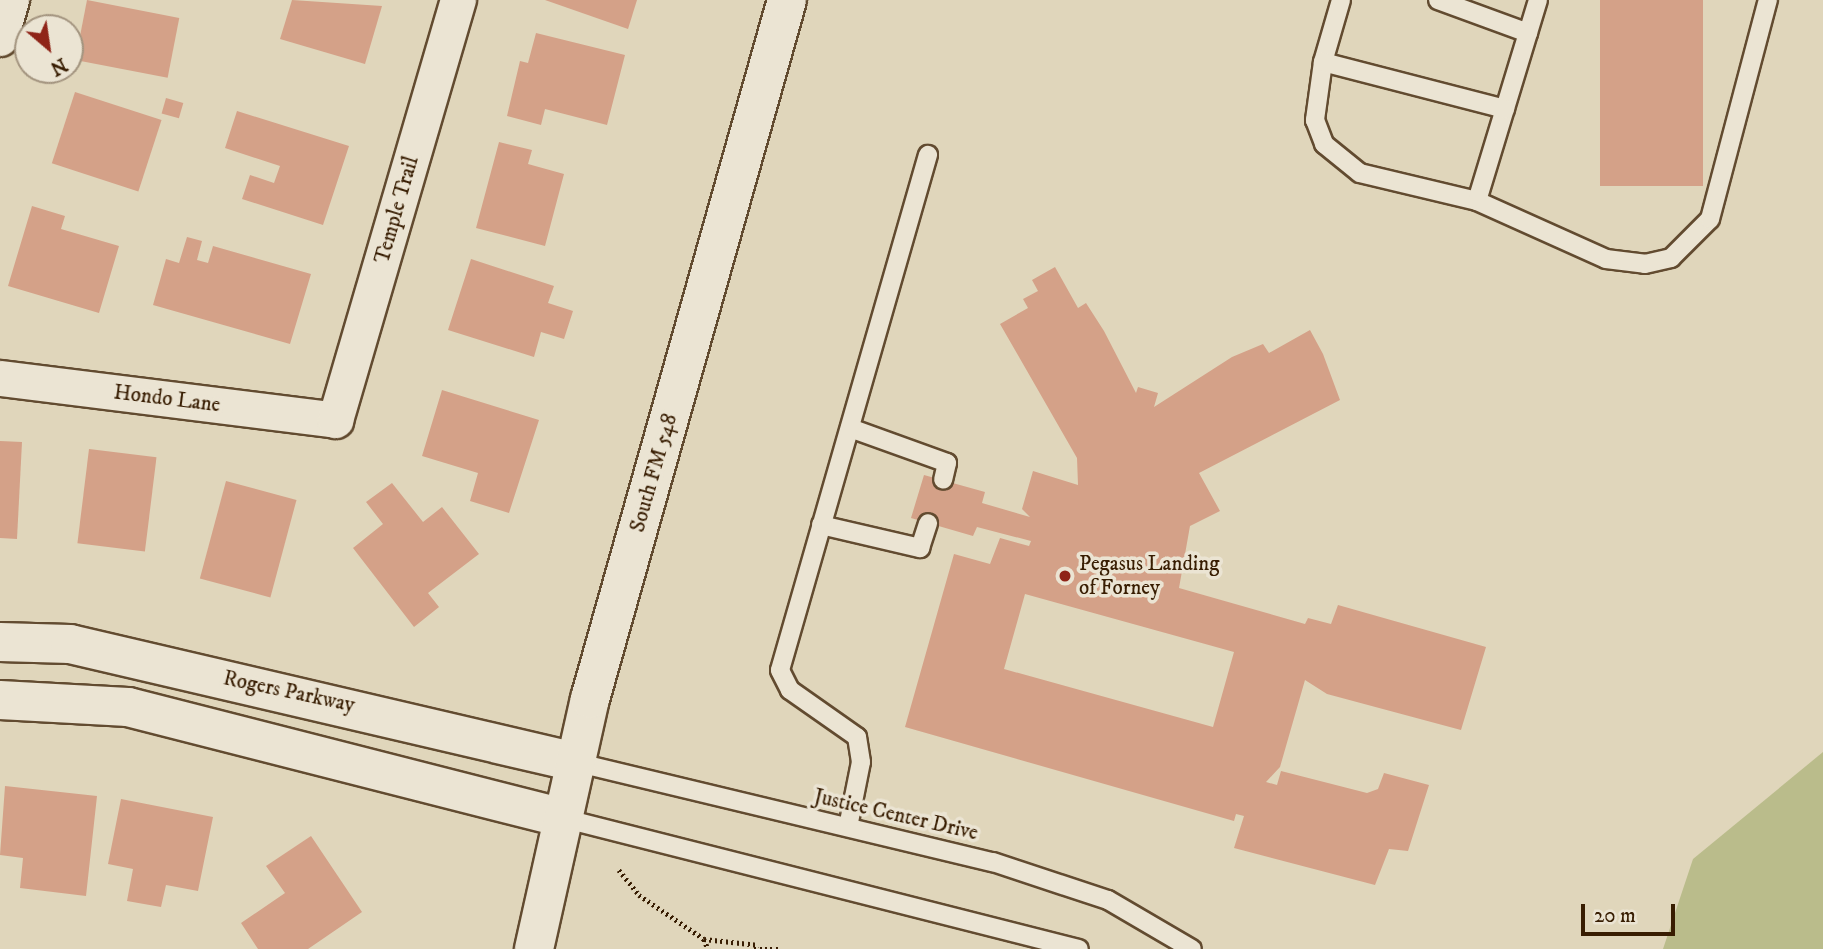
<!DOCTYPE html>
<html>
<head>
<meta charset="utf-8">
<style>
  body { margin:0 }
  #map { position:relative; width:1823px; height:949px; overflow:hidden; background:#e0d6bb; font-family:"IM FELL DW Pica",serif }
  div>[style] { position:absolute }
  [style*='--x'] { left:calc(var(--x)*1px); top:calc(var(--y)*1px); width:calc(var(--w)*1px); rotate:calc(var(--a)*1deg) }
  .green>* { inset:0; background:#babc8b }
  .building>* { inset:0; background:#d4a188; transform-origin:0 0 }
  .path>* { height:4.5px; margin-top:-2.25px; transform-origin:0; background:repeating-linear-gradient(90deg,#381d02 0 2px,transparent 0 5.5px) }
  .roads { filter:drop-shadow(2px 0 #624b30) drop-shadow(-2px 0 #624b30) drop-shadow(0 2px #624b30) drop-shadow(0 -2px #624b30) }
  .lane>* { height:18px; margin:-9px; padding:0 9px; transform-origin:9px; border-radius:9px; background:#ebe4d3 }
  .street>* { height:35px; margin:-17.5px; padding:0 17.5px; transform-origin:17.5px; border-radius:17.5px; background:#ebe4d3 }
  .secondary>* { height:38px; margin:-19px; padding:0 19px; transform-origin:19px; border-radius:19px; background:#ebe4d3 }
  .dots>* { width:19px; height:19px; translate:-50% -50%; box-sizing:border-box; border:4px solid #ebe4d3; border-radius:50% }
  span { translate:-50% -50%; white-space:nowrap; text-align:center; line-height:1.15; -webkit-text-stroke:7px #ebe4d3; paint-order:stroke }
  .street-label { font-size:21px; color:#381d02 }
  .poi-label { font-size:21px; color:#381d02 }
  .left { translate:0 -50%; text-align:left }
  .north { position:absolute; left:14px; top:14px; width:70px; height:70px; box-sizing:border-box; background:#ebe4d3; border:2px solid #a3947f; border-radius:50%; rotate:151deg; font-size:19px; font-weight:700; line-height:28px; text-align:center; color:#381d02 }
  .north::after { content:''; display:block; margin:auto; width:24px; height:32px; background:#8f2418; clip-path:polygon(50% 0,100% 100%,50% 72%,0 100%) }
  .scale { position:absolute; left:1581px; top:904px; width:94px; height:32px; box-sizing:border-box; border:4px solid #381d02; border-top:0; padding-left:9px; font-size:21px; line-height:24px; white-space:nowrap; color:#381d02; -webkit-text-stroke:5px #ebe4d3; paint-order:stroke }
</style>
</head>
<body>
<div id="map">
  <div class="green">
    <div style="clip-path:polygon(1823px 752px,1823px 949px,1663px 949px,1693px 859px)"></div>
  </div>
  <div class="building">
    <div style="left:87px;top:0;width:94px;height:61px;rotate:11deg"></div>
    <div style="clip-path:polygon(292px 0,382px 6px,365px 64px,280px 39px)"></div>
    <div style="clip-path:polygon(545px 0,637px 0,628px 29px)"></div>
    <div style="left:1600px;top:0;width:103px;height:186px"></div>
    <div style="clip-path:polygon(536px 33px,625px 55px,607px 125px,545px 109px,541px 125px,507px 116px,520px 61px,528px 63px)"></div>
    <div style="left:75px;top:92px;width:91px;height:75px;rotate:18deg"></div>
    <div style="left:166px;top:98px;width:18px;height:16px;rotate:16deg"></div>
    <div style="clip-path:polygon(237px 111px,349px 146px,323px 225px,242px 199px,250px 175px,274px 183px,280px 166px,225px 148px)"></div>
    <div style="clip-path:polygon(499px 142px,532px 150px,528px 164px,564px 174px,545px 246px,476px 228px)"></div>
    <div style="clip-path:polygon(32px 206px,65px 216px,61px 229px,119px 246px,99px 313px,8px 286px)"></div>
    <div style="clip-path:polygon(187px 237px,202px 241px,197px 260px,208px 263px,213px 246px,311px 274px,290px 344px,153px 305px,166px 259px,179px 263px)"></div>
    <div style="clip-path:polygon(471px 259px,554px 286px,548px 303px,573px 311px,564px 339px,541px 332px,534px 357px,448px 330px)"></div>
    <div style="clip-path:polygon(evenodd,1055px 267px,1078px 308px,1086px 303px,1104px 331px,1136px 393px,1138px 387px,1158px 393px,1154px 407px,1232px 357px,1263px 344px,1269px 353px,1310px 330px,1323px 354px,1340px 400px,1199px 473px,1220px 511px,1190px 526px,1179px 588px,1305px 624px,1308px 618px,1331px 624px,1338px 605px,1486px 647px,1461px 730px,1327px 694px,1305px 680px,1280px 767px,1266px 782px,1277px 785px,1281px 771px,1367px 793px,1378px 789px,1384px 773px,1429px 785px,1408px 851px,1389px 849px,1375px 885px,1234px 848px,1244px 816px,1236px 814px,1234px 821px,905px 727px,954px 554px,990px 564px,1000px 538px,1029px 546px,1031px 541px,977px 527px,973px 536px,911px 518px,924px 475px,985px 492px,982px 503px,1030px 517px,1022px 509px,1033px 471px,1078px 485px,1077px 458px,1000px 324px,1028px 308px,1023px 299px,1038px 291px,1032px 280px,1055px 267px,1025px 594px,1234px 652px,1213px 727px,1004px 669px,1025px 594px)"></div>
    <div style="clip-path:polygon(442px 390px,539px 420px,509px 513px,470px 501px,478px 473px,422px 456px)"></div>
    <div style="clip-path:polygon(0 441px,22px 442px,17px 539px,0 538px)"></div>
    <div style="left:89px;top:449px;width:68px;height:95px;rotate:7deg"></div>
    <div style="left:226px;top:481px;width:73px;height:101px;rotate:15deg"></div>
    <div style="clip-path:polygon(392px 483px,423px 522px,442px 507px,479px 554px,428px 593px,439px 607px,414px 627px,353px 548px,383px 524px,366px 502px)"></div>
    <div style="clip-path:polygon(5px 786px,97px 796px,86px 896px,20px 888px,23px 858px,0 855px)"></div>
    <div style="clip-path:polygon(121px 799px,213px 817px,198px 891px,166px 885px,161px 907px,127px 901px,133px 869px,108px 864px)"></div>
    <div style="clip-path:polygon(311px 836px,362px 912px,308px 949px,258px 949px,241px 923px,285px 893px,266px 866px)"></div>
  </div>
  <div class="path">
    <div style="--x:619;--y:870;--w:32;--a:51"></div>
    <div style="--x:639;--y:895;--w:78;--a:34.1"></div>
    <div style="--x:704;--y:939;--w:55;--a:6.2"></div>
    <div style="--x:704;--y:939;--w:11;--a:68"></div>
    <div style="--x:754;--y:949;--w:26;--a:0"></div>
  </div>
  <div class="roads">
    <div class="lane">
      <div style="--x:1341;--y:0;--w:65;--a:106.2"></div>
      <div style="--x:1323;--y:62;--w:59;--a:97.9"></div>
      <div style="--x:1315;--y:120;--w:26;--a:69"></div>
      <div style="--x:1324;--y:144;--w:46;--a:38.9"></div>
      <div style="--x:1360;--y:173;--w:120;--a:13.5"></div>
      <div style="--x:1438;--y:0;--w:96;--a:20.1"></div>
      <div style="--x:1538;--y:0;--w:210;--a:106.9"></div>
      <div style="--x:1477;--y:201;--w:141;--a:24.2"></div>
      <div style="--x:1606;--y:259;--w:39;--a:7"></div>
      <div style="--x:1645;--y:264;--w:27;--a:-13"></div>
      <div style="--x:1671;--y:258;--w:55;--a:-45"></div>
      <div style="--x:1710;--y:219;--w:227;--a:-75.2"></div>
      <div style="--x:1323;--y:62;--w:188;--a:14.5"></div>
      <div style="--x:850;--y:428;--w:103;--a:19.8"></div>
      <div style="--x:947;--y:463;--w:17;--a:103"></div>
      <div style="--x:821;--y:525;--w:102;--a:13.1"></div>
      <div style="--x:920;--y:548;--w:26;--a:-72"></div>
      <div style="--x:575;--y:762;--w:430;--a:13.5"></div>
      <div style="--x:993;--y:862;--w:121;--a:18.3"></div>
      <div style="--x:1108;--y:900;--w:97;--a:30.3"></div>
      <div style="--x:562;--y:818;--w:533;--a:14.22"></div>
      <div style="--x:848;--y:827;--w:66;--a:-78.7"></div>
      <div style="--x:861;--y:762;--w:25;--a:-99"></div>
      <div style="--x:857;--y:737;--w:82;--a:-145"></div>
      <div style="--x:790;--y:690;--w:22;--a:-117"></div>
      <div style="--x:780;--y:670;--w:536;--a:-73.97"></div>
    </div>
    <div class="street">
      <div style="--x:0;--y:38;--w:40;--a:-74"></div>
      <div style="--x:0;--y:378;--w:338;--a:7.1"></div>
      <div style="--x:335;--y:420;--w:438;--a:-73.7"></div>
    </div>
    <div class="secondary">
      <div style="--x:0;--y:642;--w:70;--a:1.6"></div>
      <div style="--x:70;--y:644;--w:519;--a:13.15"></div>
      <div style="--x:0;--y:700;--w:128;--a:3.1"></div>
      <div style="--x:128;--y:707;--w:448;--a:14.3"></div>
      <div style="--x:534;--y:949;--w:256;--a:-77.4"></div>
      <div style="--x:590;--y:699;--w:726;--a:-74.26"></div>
    </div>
  </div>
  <div class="dots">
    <div style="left:1065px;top:576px;background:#8f2418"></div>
  </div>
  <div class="street-label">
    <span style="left:397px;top:210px;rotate:-74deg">Temple Trail</span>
    <span style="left:167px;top:399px;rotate:7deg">Hondo Lane</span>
    <span style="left:654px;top:473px;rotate:-74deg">South FM 548</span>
    <span style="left:289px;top:692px;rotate:12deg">Rogers Parkway</span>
    <span style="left:896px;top:815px;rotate:13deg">Justice Center Drive</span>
  </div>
  <div class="poi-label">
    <span class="left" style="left:1079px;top:576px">Pegasus Landing<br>of Forney</span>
  </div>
  <div class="north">N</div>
  <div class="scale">20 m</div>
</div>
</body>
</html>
